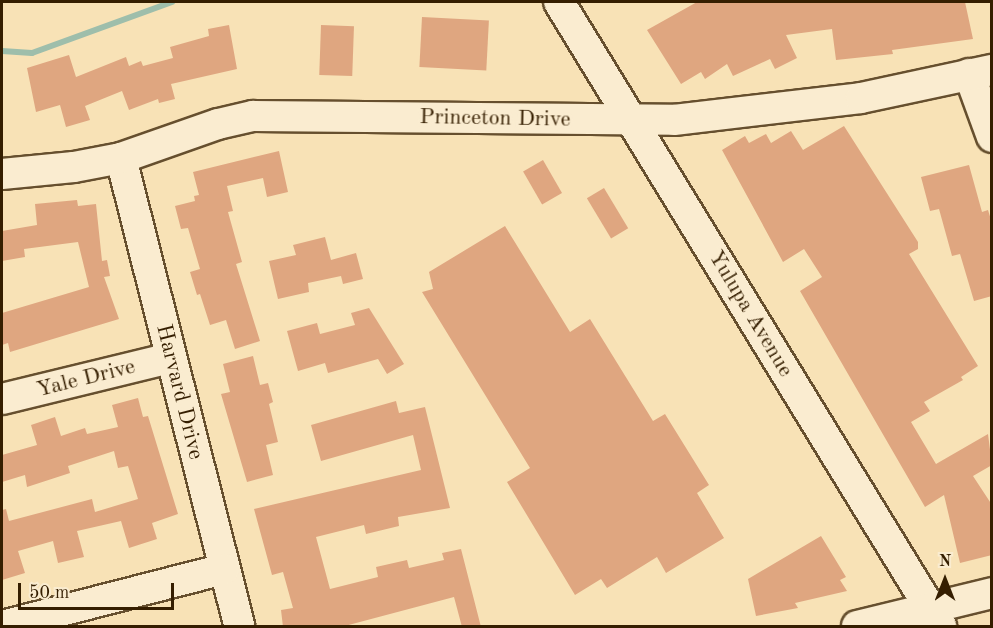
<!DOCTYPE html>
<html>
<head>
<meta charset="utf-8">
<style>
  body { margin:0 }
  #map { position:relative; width:993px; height:628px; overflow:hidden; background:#f8e2b6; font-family:"Old Standard TT",serif }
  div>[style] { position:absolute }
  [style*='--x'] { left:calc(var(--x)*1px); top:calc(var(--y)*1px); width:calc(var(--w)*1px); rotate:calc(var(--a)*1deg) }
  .stream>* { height:6px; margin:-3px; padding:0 3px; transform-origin:3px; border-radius:3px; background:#9ebeab }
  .building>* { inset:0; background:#dfa680; transform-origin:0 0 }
  .roads { filter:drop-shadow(2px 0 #664f2e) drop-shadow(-2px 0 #664f2e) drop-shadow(0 2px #664f2e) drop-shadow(0 -2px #664f2e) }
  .minor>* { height:30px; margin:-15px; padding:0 15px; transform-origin:15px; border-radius:15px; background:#faecd0 }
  span { translate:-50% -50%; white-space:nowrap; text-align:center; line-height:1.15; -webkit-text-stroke:6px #faecd0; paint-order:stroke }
  .street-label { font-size:22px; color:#351e00 }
  .frame { position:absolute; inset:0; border:3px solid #351e00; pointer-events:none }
  .north { position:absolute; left:915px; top:550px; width:60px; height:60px; -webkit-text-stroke:4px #faecd0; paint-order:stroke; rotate:0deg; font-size:16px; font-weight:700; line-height:24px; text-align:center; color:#351e00 }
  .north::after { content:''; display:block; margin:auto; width:21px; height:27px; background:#351e00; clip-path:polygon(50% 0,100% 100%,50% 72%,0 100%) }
  .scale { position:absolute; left:18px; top:583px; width:156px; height:27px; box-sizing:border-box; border:3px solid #351e00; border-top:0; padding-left:8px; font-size:18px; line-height:21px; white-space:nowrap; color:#351e00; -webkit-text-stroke:4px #faecd0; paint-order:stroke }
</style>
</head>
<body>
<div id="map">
  <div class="stream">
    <div style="--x:2;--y:51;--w:30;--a:4"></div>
    <div style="--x:32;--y:53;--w:149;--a:-20"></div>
  </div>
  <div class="building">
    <div style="clip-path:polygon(697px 2px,965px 2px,973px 39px,892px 50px,893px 54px,836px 60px,832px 29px,786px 35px,797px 58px,775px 69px,770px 59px,733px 76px,727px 64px,705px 79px,701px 72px,681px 84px,647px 30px)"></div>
    <div style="left:422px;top:17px;width:67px;height:50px;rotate:3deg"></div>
    <div style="clip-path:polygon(229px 25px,237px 69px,171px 84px,175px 99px,159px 103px,158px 99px,129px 110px,122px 91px,85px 106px,90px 120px,66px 127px,60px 105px,36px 112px,27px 68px,69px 55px,76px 77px,126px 57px,129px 66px,141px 61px,143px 66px,173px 58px,170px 47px,209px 36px,208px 29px)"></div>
    <div style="left:321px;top:25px;width:33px;height:50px;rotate:2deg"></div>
    <div style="clip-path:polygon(844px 126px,918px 242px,918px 249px,909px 254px,978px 366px,961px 377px,963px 380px,924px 402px,930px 411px,911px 422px,936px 464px,988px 434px,992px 465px,973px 476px,992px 505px,992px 555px,960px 563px,944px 495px,925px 507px,800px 291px,822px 277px,804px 249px,783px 262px,722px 150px,745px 136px,749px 143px,766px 134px,771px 143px,791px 131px,803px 150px)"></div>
    <div style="clip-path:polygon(279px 151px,288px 192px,267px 197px,263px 178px,227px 186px,233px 211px,228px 212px,242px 262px,236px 264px,260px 341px,235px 349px,226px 320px,210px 325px,200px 294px,197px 295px,190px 272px,200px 269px,188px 228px,181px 229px,175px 206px,195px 201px,194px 196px,199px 195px,193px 172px)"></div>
    <div style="left:543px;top:160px;width:38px;height:23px;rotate:60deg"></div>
    <div style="clip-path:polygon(969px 165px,982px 212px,988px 210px,992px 223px,992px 296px,974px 301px,960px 254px,952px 256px,939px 209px,930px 211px,921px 177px)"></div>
    <div style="left:604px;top:188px;width:47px;height:20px;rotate:59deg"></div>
    <div style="clip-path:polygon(77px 200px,78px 206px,96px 204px,102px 261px,107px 260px,110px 276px,104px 277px,119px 319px,10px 352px,8px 343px,2px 345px,2px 313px,89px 287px,78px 242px,24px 249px,25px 257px,2px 261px,2px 231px,37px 225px,35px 204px)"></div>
    <div style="clip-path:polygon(505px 226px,570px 332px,590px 319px,653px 421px,665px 414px,709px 485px,697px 493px,724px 538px,666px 573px,657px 557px,607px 588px,601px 579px,575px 595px,507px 482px,530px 468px,422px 292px,433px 289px,429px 272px)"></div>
    <div style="clip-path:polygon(325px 237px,331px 260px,356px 253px,363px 279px,343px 284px,341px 276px,308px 283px,309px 292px,278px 299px,269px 261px,296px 255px,293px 245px)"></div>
    <div style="clip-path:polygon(369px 308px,404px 364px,387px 374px,378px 359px,328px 373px,325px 363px,298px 371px,287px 331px,317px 323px,320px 334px,355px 325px,351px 313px)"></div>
    <div style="clip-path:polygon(253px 356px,260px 385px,268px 383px,273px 402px,269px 404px,278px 442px,266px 445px,273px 475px,247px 482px,221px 394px,230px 392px,223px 364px)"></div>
    <div style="clip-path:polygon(138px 398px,143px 417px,148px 416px,178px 514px,152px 523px,157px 539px,129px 548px,121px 521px,77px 531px,84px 557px,58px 563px,53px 541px,18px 551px,25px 573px,2px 580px,2px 510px,6px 509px,9px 521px,92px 499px,95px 512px,138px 499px,128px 466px,118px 468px,114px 451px,68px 466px,70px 473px,27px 487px,25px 475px,2px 482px,2px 455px,37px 445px,31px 425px,55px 417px,61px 436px,85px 428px,87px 434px,118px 427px,112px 405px)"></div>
    <div style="clip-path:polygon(396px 401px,399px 413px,425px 407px,450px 508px,398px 517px,399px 526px,366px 534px,364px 525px,316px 537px,330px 589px,378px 577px,376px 567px,407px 560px,409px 568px,444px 560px,442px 553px,461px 549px,481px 627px,462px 627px,454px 597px,341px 627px,283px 627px,281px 610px,293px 608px,283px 572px,272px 575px,254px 509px,421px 470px,413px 435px,321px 461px,311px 425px)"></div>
    <div style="clip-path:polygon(821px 536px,846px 577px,840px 580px,847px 591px,795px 603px,798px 608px,756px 616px,748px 579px)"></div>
  </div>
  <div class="roads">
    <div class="minor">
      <div style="--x:559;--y:2;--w:732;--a:58.53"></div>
      <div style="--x:969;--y:74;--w:67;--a:69.9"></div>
      <div style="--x:121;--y:158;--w:483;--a:75.8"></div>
      <div style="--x:2;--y:174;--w:72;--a:-5.6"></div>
      <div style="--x:74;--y:167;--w:48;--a:-10.8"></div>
      <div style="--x:121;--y:158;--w:103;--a:-19.3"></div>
      <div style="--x:218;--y:124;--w:36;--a:-13"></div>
      <div style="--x:253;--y:116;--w:421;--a:0.5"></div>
      <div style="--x:674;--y:120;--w:188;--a:-6.7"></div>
      <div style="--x:861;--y:98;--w:134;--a:-12.1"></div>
      <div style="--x:2;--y:399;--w:173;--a:-13.7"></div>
      <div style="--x:2;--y:626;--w:229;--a:-14.4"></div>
      <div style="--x:857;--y:626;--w:139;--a:-13.7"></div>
    </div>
  </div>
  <div class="street-label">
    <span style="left:495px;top:119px;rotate:1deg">Princeton Drive</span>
    <span style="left:750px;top:314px;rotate:59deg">Yulupa Avenue</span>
    <span style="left:86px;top:379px;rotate:-14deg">Yale Drive</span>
    <span style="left:179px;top:392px;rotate:76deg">Harvard Drive</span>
  </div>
  <div class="frame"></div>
  <div class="north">N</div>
  <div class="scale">50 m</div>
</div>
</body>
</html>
